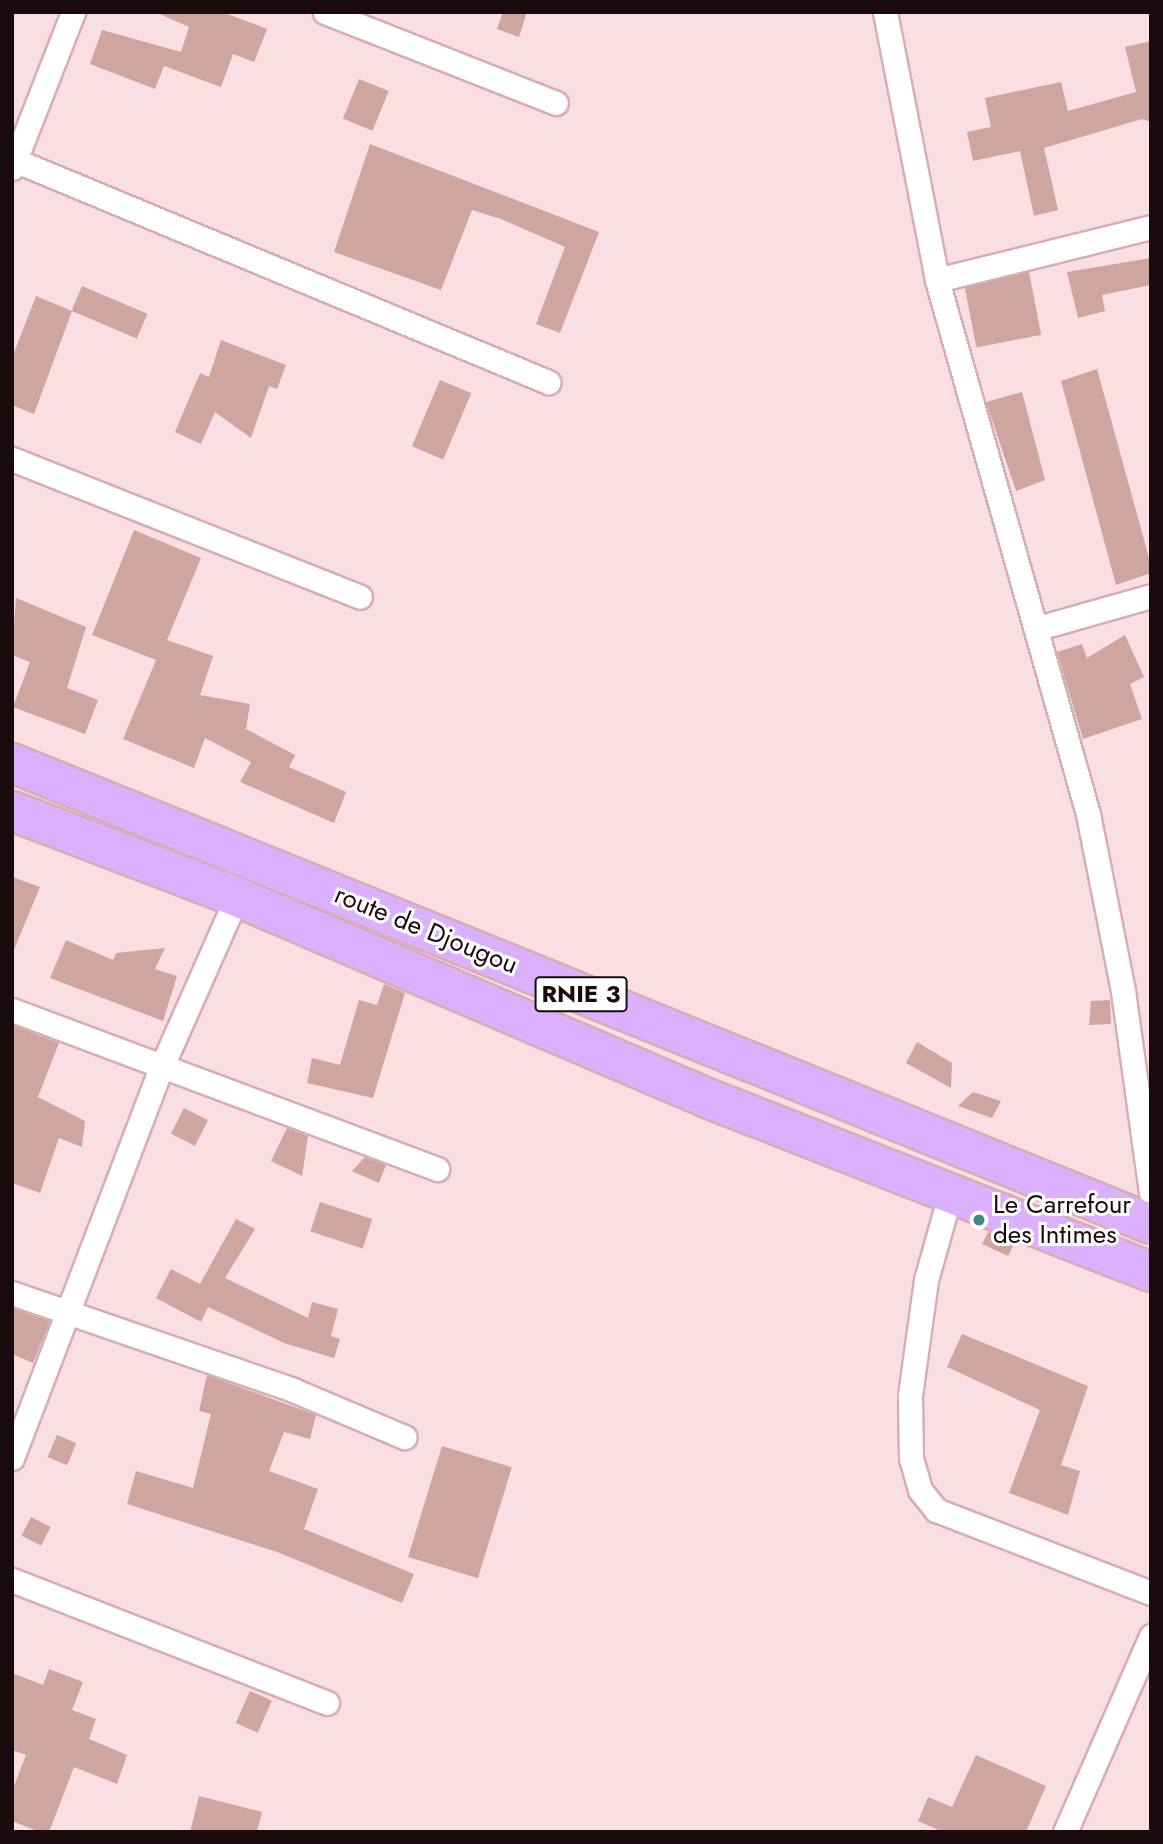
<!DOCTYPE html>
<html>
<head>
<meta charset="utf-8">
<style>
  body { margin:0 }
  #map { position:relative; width:1163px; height:1844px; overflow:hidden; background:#f9dee2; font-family:Jost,sans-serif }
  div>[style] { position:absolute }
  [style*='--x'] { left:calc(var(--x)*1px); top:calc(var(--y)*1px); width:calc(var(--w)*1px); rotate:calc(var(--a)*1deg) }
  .building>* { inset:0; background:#cfa59f; transform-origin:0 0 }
  .roads { filter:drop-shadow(2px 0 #d8adb4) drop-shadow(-2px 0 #d8adb4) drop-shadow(0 2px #d8adb4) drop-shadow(0 -2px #d8adb4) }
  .minor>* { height:23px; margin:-11.5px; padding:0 11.5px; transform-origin:11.5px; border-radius:11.5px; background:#fff }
  .trunk>* { height:38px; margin:-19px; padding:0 19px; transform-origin:19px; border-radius:19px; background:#dab0ff }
  .dots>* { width:19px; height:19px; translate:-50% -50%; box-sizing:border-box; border:4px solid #fff; border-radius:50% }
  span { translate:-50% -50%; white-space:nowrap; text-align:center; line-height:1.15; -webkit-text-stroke:6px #fff; paint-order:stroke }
  .shield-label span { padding:2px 5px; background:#fff; border:2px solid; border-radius:5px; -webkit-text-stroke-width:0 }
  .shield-label { font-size:24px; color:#180a0d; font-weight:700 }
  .street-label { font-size:26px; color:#180a0d }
  .poi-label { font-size:26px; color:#180a0d }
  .left { translate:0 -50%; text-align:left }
  .frame { position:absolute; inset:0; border:14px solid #180a0d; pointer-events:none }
</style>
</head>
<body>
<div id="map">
  <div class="building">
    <div style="clip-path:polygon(155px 12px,222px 12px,267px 29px,254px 62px,233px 54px,221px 87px,164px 66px,155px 89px,90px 64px,102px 30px,181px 52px,189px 27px)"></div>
    <div style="clip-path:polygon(503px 12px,527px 12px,519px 37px,497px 29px)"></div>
    <div style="clip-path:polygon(1151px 41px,1151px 122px,1142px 119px,1044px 148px,1058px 210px,1034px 216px,1020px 151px,973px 161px,967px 132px,991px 127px,985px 98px,1061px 82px,1068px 111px,1136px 92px,1125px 47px)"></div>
    <div style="left:359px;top:79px;width:32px;height:43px;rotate:22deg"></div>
    <div style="clip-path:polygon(370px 144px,599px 232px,560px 333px,536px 324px,565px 247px,501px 219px,472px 210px,441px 290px,334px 252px)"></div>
    <div style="clip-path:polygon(1151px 258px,1151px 285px,1102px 295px,1105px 311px,1078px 318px,1067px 272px)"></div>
    <div style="left:1029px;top:272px;width:64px;height:66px;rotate:79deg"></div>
    <div style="left:82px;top:286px;width:71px;height:27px;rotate:23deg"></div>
    <div style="clip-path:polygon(36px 296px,72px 311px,34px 414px,12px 405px,12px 358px)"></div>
    <div style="clip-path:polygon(221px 340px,286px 365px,277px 389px,269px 386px,251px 438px,215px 412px,201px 444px,175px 432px,200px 373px,209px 377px)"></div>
    <div style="clip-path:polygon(1097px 369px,1151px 565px,1151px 573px,1116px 585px,1061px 381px)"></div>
    <div style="left:440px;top:380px;width:34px;height:72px;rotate:23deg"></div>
    <div style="clip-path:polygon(1022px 392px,1045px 480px,1016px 491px,986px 402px)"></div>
    <div style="clip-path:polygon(134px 530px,201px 558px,167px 640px,213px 656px,200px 695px,250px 704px,246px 729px,295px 755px,289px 767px,346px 792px,334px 823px,240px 782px,251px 762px,205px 738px,194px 768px,123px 739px,156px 660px,92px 635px)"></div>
    <div style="clip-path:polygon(16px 598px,86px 627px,67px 688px,98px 700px,85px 734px,13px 707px,30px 662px,12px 655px)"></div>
    <div style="clip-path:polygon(1125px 635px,1144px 677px,1130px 684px,1142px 719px,1083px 739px,1057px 652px,1082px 644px,1087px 658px)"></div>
    <div style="clip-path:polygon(12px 877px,40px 887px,13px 952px,12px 952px)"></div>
    <div style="clip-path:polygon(66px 940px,113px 960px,116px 953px,165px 948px,155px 969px,177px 976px,163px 1021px,50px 978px)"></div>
    <div style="clip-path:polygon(384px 984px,405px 993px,373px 1098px,307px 1083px,312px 1058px,340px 1065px,359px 1000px,377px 1005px)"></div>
    <div style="clip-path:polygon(1110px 1000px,1111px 1024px,1089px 1025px,1091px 1001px)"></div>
    <div style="clip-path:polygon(12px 1025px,59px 1043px,38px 1097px,85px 1121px,82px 1147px,59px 1138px,40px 1193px,12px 1183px)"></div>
    <div style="clip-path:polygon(917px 1042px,952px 1063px,951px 1088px,906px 1063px)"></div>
    <div style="clip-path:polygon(973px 1092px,1001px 1101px,992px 1118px,958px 1106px)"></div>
    <div style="left:184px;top:1108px;width:27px;height:29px;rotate:27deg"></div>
    <div style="clip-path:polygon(287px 1128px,308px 1136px,302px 1176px,271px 1161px)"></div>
    <div style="clip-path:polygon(365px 1157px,386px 1165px,379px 1183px,352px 1171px)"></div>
    <div style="left:320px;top:1202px;width:55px;height:31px;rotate:18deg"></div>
    <div style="clip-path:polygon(236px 1219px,255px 1229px,225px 1278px,308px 1318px,312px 1302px,338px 1309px,331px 1336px,340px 1339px,334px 1358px,284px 1343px,208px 1307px,201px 1322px,156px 1298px,171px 1269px,200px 1284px)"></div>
    <div style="clip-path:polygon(988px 1232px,1015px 1242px,1008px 1256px,982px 1244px)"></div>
    <div style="clip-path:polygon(12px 1308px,50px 1321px,33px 1363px,12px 1354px)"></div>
    <div style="clip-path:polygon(962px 1334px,1088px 1386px,1061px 1465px,1080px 1471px,1068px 1515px,1009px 1493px,1040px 1410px,947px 1367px)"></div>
    <div style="clip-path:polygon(207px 1375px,316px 1415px,310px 1439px,284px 1432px,269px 1471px,318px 1489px,304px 1529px,414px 1574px,402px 1603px,277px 1552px,127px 1504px,136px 1471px,193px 1488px,211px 1414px,199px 1411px)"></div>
    <div style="left:57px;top:1435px;width:21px;height:24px;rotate:23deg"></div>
    <div style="left:442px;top:1446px;width:73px;height:116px;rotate:17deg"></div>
    <div style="left:31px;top:1517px;width:22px;height:21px;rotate:27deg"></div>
    <div style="clip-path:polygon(49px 1669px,83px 1682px,72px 1710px,96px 1719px,89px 1739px,127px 1755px,117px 1784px,74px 1767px,49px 1832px,40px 1832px,12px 1821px,12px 1791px,26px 1755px,12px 1750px,12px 1673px,43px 1685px)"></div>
    <div style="left:250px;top:1691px;width:24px;height:35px;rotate:24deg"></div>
    <div style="clip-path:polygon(976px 1755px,1046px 1786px,1026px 1832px,943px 1832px,918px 1821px,928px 1797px,952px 1807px)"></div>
    <div style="clip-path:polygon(199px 1796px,262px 1812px,257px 1832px,190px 1832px)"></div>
  </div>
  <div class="roads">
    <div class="minor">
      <div style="--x:325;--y:12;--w:248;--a:21.5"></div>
      <div style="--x:885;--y:12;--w:273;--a:79"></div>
      <div style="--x:937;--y:280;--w:555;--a:74.21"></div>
      <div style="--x:1088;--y:814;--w:180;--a:78.8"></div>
      <div style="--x:1123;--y:991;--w:203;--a:82.1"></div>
      <div style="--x:12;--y:159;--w:581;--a:22.59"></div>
      <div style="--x:12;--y:168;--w:168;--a:-68.6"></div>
      <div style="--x:937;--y:280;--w:220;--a:-13.9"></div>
      <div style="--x:12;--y:459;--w:374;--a:21.6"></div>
      <div style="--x:1038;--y:628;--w:117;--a:-15.8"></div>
      <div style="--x:12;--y:1010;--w:454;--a:20.5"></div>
      <div style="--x:950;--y:1195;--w:88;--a:105.8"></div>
      <div style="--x:926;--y:1280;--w:117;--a:97.9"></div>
      <div style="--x:910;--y:1396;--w:62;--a:89.1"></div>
      <div style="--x:911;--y:1458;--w:33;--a:74"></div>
      <div style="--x:920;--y:1490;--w:26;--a:51"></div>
      <div style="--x:936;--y:1510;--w:230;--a:21.1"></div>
      <div style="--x:12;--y:1293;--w:297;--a:19"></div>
      <div style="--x:293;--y:1390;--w:121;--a:22.9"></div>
      <div style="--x:12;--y:1458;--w:420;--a:-69.1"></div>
      <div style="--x:162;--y:1066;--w:185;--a:-66.1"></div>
      <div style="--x:12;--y:1580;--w:338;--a:21.3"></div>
      <div style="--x:1065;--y:1832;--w:214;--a:-66.3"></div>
    </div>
    <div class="trunk">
      <div style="--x:12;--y:763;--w:1229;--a:22.04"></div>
      <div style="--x:12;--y:811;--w:241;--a:20.9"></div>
      <div style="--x:237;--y:897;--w:511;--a:23.15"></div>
      <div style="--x:707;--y:1098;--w:477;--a:21.4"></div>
    </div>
  </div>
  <div class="dots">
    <div style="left:979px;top:1220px;background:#428983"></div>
  </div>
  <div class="shield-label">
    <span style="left:581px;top:994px">RNIE 3</span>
  </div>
  <div class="street-label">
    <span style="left:426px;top:930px;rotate:22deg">route de Djougou</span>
  </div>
  <div class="poi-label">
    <span class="left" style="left:993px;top:1220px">Le Carrefour<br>des Intimes</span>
  </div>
  <div class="frame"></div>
</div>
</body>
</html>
